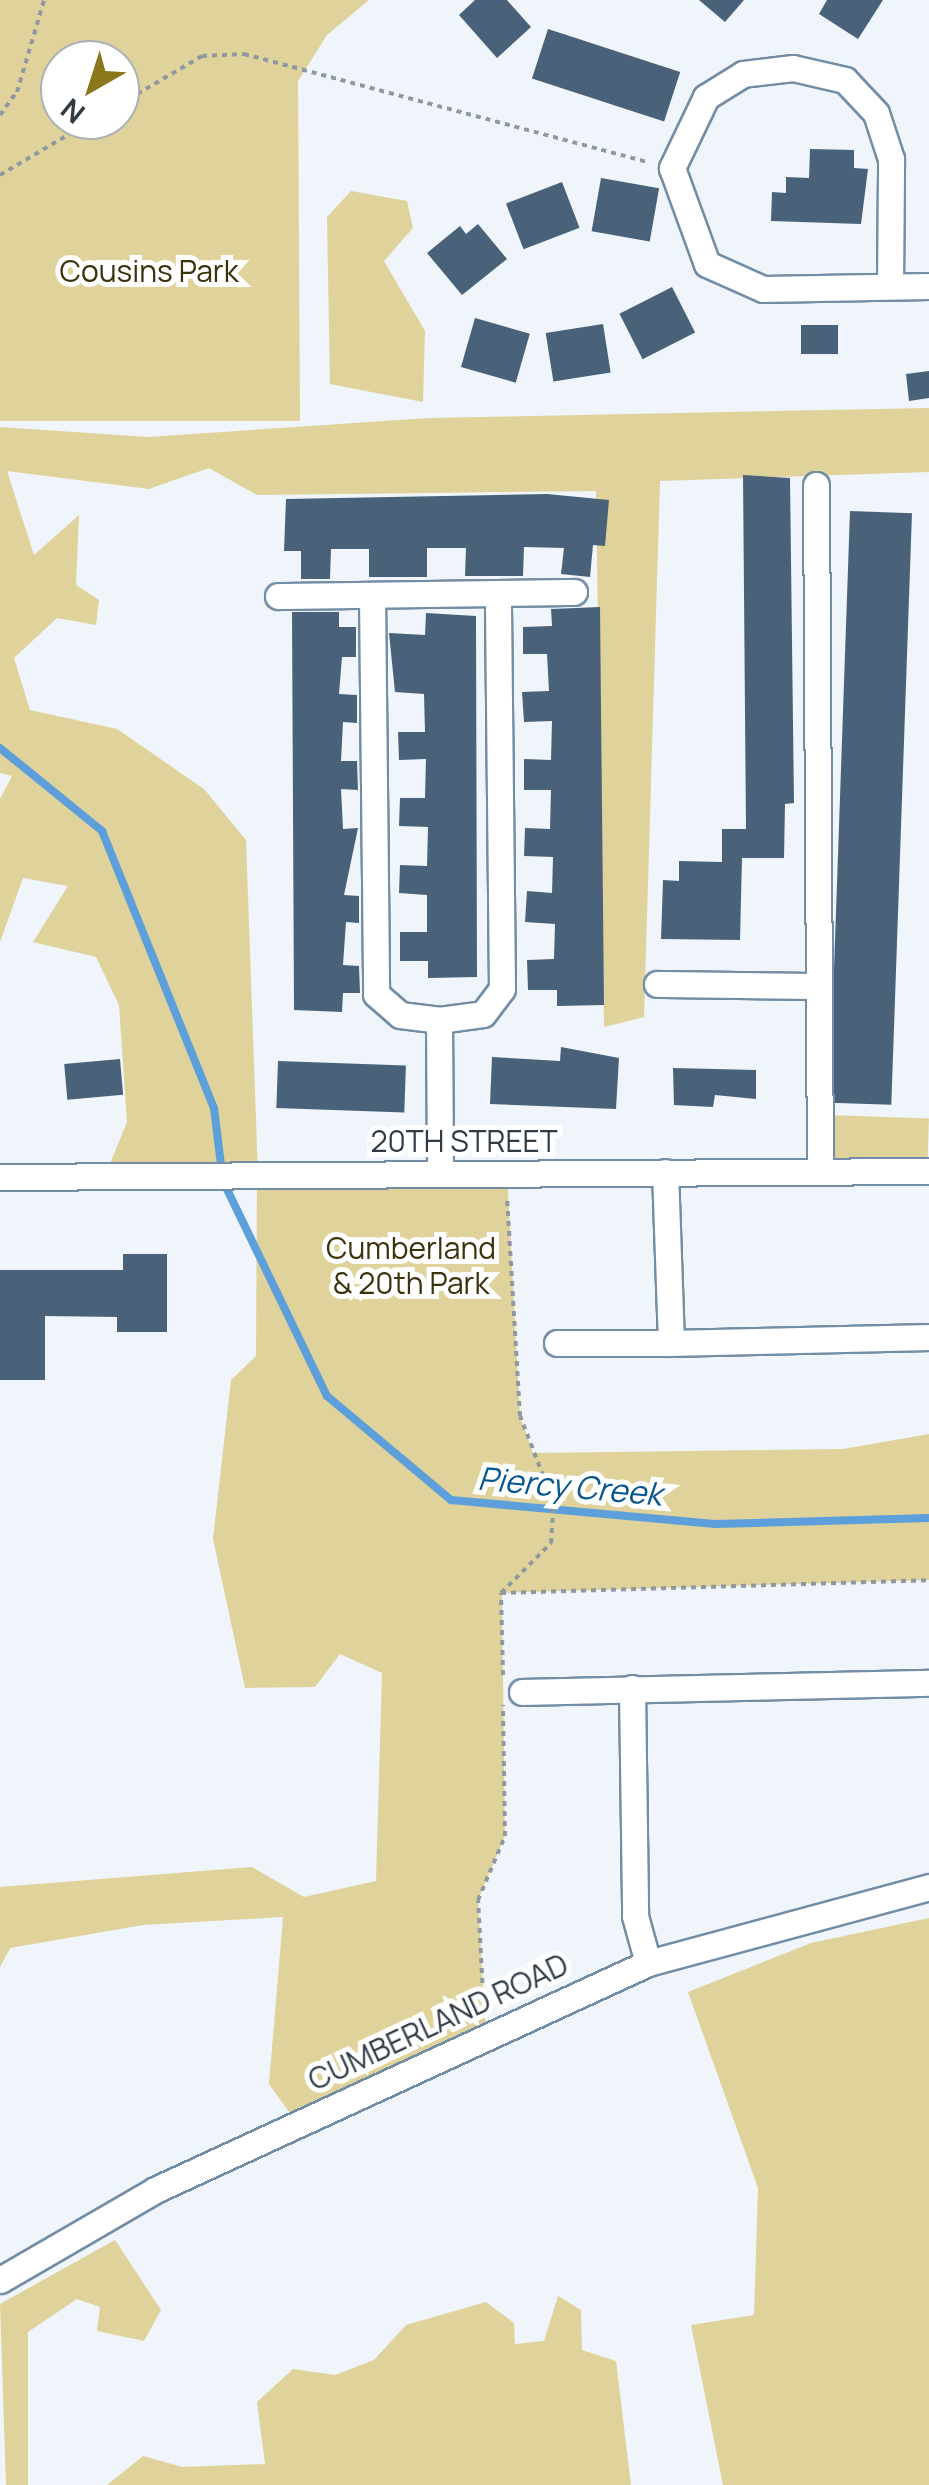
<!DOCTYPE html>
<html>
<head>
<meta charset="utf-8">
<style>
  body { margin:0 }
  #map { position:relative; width:929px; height:2485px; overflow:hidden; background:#eff5fa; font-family:Manrope,sans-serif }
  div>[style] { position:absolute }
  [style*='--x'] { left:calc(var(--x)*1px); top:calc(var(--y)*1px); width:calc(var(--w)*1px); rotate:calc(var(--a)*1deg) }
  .green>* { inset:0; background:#dfd29a; transform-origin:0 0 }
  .stream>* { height:8px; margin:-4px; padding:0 4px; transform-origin:4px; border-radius:4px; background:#5c9fdb }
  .building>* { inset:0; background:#4a6279; transform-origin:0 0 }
  .path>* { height:4px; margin-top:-2px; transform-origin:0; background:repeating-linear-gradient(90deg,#9098a0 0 5px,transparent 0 10px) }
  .roads { filter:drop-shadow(2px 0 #738da5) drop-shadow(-2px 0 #738da5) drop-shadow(0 2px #738da5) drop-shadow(0 -2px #738da5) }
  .minor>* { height:25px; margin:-12.5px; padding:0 12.5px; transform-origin:12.5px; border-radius:12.5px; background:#fff }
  span { translate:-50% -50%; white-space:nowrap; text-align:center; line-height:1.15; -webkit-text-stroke:10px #fff; paint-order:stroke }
  .park-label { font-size:30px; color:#3b320b }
  .street-label { font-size:30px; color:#303b45 }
  .water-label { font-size:32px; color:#07578f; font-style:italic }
  .north { position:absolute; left:40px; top:40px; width:100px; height:100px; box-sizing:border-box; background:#fff; border:2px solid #acb1b5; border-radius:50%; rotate:219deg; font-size:28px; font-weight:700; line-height:40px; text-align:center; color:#303b45 }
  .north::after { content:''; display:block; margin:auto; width:35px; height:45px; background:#8a771b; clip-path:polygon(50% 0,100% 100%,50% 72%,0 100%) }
</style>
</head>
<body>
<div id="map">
  <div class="green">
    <div style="clip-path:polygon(evenodd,0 0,369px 0,327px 35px,298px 81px,300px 421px,0 421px,0 0,60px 60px,120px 60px,120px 120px,60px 120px,60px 60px)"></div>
    <div style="clip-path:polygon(351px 191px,407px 201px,413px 228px,384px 261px,425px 331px,423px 402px,330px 384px,327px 217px)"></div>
    <div style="clip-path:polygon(929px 408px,929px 472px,660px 481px,644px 1017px,604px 1027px,596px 491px,257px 495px,209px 468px,149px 489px,7px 471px,34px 555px,79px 515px,76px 585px,99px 600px,96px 625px,57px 618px,14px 658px,30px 710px,117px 729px,204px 789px,246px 840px,258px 1175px,507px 1173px,520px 1416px,533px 1453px,843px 1449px,929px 1434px,929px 1580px,502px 1593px,505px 1836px,478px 1900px,486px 2033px,297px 2123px,269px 2084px,283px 1917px,143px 1925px,10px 1948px,0 1967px,0 1887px,252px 1867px,304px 1897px,376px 1881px,382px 1673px,340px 1654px,315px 1687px,245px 1688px,213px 1539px,231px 1380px,256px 1356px,257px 1176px,105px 1176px,127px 1122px,119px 1005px,96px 957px,33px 942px,68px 886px,23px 878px,0 942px,0 799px,12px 776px,0 773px,0 427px,148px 437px,429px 418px)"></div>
    <div style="left:828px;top:1115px;width:101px;height:56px;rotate:2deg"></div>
    <div style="clip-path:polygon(929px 1918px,929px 2485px,723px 2485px,691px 2325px,754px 2315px,758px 2188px,688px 1992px,811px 1943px)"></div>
    <div style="clip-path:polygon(115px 2240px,161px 2310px,144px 2341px,97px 2331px,100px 2307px,77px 2299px,28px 2332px,28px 2485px,6px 2485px,0 2304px)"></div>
    <div style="clip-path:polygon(558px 2296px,581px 2310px,582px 2350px,616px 2361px,631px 2485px,107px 2485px,143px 2456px,182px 2467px,265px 2464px,257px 2402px,293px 2369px,335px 2375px,374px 2360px,406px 2325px,486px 2302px,514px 2323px,515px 2344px,544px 2341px)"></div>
  </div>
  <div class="stream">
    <div style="--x:0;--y:748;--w:132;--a:39.1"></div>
    <div style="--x:102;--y:831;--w:299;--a:68"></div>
    <div style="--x:214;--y:1108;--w:74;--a:83"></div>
    <div style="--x:223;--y:1181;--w:239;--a:64.2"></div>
    <div style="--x:327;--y:1396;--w:162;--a:40"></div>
    <div style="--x:451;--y:1500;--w:265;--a:5.2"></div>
    <div style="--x:715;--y:1524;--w:214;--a:-1.6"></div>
  </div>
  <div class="building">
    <div style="clip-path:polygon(475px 0,507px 0,531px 27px,497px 58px,459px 15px)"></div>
    <div style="clip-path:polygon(699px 0,744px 0,725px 22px)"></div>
    <div style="clip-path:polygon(827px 0,883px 0,858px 39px,819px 14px)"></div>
    <div style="left:548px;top:29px;width:139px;height:52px;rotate:18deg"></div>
    <div style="clip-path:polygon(810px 149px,854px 150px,854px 168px,868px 169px,861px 224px,771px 221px,772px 192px,786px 193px,786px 177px,809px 178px)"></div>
    <div style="left:601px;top:178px;width:59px;height:54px;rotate:10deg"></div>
    <div style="left:562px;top:182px;width:49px;height:60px;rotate:69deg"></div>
    <div style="clip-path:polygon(478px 224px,507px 259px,462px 295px,427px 253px,460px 226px,466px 234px)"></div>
    <div style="left:672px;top:287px;width:51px;height:59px;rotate:63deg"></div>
    <div style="left:475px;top:318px;width:57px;height:51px;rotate:16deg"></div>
    <div style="left:603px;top:324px;width:49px;height:58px;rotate:81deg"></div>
    <div style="left:801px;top:325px;width:37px;height:29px"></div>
    <div style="clip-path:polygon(929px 371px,929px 398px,909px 401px,906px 374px)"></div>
    <div style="clip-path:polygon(743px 475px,790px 478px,794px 803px,785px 804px,784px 858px,742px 858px,740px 940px,661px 939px,663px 880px,679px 881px,679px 861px,722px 862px,722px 829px,746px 829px)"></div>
    <div style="clip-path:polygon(547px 494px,609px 500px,605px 546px,593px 545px,590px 577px,561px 574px,564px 548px,524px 547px,523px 576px,465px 576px,466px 548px,427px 548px,427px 577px,369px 577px,369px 549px,331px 549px,330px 579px,301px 579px,301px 551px,284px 551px,286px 499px)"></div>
    <div style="left:850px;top:511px;width:62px;height:592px;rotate:2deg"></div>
    <div style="clip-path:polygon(600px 607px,604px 1005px,557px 1006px,557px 990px,528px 990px,527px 960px,554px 959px,555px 924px,525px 922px,527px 891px,552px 893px,553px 857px,524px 856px,525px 828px,550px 829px,551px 790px,524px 790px,524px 759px,551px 760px,552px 721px,524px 722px,522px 692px,549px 691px,547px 654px,523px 654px,523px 627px,552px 626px,551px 609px)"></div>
    <div style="clip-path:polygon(292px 612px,339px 612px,339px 627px,356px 627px,356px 657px,342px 657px,339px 694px,357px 695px,357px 723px,343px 722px,341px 761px,357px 761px,358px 790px,341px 789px,343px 829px,358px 828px,344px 895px,359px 896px,359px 923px,346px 922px,343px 965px,359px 966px,360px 993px,343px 993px,342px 1012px,294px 1010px)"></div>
    <div style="clip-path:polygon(426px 613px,476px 616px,477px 977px,428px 978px,428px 961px,400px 961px,400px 932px,427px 932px,427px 895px,399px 893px,400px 865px,427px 866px,428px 827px,399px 826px,400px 798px,425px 798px,426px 759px,399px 760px,398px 732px,425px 732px,424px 694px,395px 692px,389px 633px,425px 635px)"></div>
    <div style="clip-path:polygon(561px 1047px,619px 1058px,616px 1109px,490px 1104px,492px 1057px,560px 1061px)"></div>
    <div style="left:120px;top:1059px;width:36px;height:56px;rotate:85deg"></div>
    <div style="left:278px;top:1061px;width:128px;height:47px;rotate:2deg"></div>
    <div style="clip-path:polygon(673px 1068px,756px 1070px,756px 1099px,715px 1095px,713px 1107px,674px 1105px)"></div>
    <div style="clip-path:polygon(123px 1254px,167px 1254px,167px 1332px,117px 1332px,117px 1317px,45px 1316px,45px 1380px,0 1380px,0 1270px,123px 1270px)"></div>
  </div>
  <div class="path">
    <div style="--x:120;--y:104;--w:95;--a:-30.3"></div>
    <div style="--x:202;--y:56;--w:42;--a:-2.7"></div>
    <div style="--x:244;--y:54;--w:418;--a:15"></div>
    <div style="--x:0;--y:115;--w:29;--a:-54"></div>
    <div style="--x:17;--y:92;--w:96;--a:-73.6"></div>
    <div style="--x:0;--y:175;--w:108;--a:-30.6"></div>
    <div style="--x:501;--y:1593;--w:428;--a:-1.7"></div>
    <div style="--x:503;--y:1675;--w:82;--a:-91.4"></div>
    <div style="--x:501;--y:1593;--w:71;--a:-45"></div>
    <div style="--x:551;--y:1543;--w:39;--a:-86"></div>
    <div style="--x:554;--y:1504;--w:94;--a:-111.1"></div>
    <div style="--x:520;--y:1416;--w:219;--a:-93.4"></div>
    <div style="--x:484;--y:2013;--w:113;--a:-93"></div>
    <div style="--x:478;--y:1900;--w:69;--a:-67.1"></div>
    <div style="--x:505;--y:1836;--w:131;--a:-90.9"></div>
  </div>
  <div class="roads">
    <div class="minor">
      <div style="--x:890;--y:286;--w:127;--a:-89.5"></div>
      <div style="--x:891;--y:159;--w:48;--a:-108.1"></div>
      <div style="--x:876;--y:113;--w:45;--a:-133.2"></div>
      <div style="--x:845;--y:80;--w:53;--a:-167"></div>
      <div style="--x:793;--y:68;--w:50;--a:173.2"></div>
      <div style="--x:743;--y:74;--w:44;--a:148.1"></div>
      <div style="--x:706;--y:97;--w:79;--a:115.6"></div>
      <div style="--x:672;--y:168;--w:102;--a:70"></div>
      <div style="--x:707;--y:264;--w:61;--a:24.1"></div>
      <div style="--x:763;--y:289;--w:166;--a:-1"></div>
      <div style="--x:816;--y:485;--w:686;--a:89.67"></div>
      <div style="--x:372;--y:595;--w:399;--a:89.4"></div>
      <div style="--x:376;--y:994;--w:32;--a:41"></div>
      <div style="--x:400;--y:1015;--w:39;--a:7"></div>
      <div style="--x:439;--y:1020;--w:44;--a:-7.8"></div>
      <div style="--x:483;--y:1014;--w:31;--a:-53"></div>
      <div style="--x:502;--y:989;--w:396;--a:-90.6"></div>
      <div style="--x:278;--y:596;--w:296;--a:-0.8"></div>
      <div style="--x:657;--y:984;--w:162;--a:0.7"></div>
      <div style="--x:439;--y:1020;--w:154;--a:89.6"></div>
      <div style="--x:0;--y:1177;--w:929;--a:-0.37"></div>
      <div style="--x:557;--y:1343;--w:114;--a:0"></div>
      <div style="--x:671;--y:1343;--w:171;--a:-92"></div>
      <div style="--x:671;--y:1343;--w:258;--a:-1.3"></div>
      <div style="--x:632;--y:1688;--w:228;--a:89.2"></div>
      <div style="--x:635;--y:1916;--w:49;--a:74.5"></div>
      <div style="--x:522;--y:1692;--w:407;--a:-1.3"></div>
      <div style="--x:0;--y:2280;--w:179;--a:-30.1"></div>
      <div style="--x:155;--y:2190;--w:543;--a:-24.72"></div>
      <div style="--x:648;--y:1963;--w:291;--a:-15.1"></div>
    </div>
  </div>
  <div class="park-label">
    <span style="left:149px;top:271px">Cousins Park</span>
    <span style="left:411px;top:1265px">Cumberland<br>&amp; 20th Park</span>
  </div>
  <div class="street-label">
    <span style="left:464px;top:1141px">20TH STREET</span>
    <span style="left:438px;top:2022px;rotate:-25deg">CUMBERLAND ROAD</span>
  </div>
  <div class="water-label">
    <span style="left:570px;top:1486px;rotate:5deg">Piercy Creek</span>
  </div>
  <div class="north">N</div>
</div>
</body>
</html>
